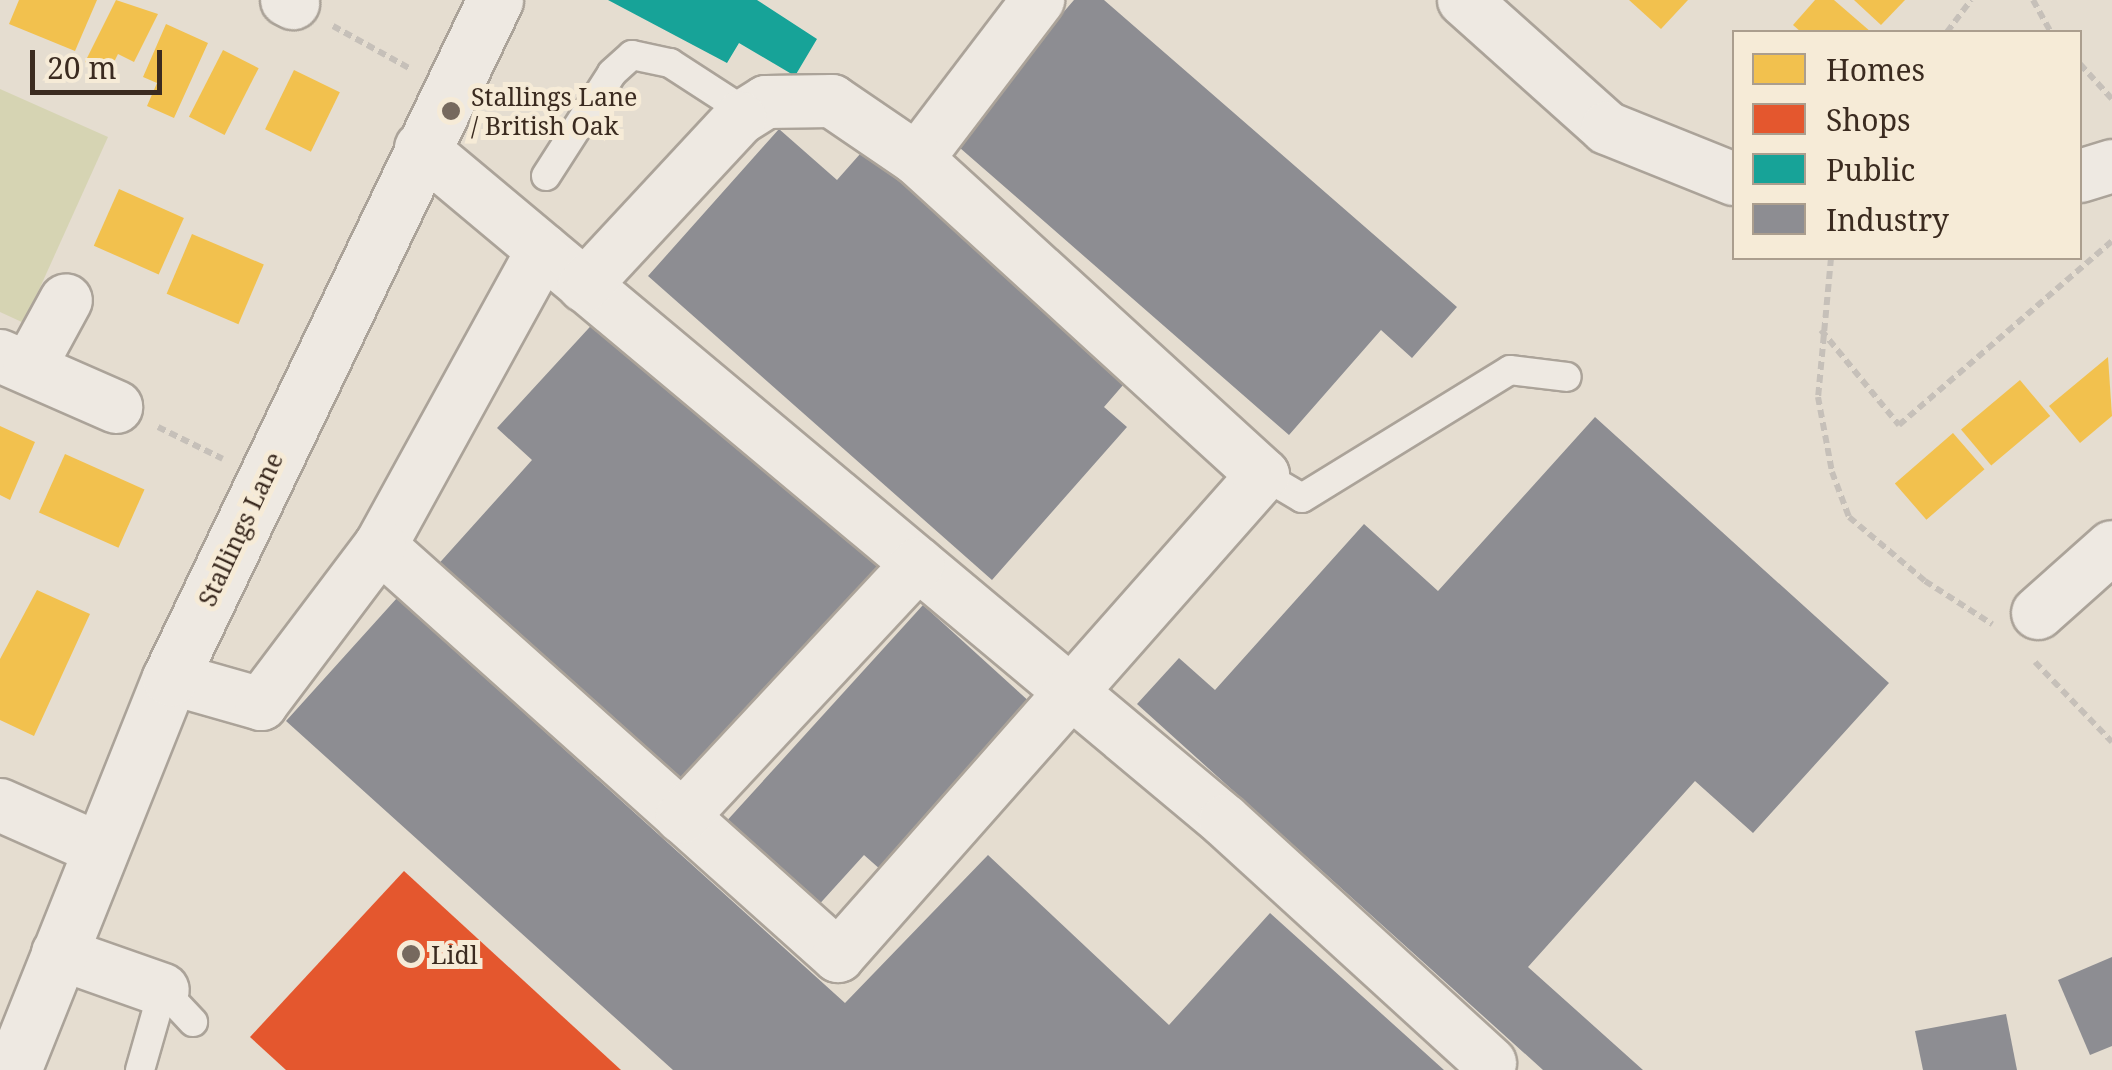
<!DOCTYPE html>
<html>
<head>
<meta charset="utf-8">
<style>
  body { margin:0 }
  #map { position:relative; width:2112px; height:1070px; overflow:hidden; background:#e5ddd0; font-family:"Noto Serif",serif }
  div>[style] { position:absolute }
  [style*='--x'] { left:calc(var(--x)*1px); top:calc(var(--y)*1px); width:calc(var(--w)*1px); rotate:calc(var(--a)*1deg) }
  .green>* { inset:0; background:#d6d4b3 }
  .homes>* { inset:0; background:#f2c14e; transform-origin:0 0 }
  .shops>* { inset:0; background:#e4572e }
  .public>* { inset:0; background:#17a398 }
  .industry>* { inset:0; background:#8d8d92 }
  .path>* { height:6px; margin-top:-3px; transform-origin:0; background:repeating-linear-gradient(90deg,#c6c0b9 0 8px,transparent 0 13px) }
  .roads { filter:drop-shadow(2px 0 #aba399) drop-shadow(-2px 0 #aba399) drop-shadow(0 2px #aba399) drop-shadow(0 -2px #aba399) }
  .service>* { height:28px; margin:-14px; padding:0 14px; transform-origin:14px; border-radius:14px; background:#eee9e2 }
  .minor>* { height:52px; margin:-26px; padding:0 26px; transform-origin:26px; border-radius:26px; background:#eee9e2 }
  .secondary>* { height:55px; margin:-27.5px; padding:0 27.5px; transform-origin:27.5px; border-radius:27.5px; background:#eee9e2 }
  .dots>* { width:28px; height:28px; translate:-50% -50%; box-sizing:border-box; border:5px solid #f6ebd7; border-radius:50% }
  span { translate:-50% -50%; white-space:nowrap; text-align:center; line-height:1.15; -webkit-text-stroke:10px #f6ebd7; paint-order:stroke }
  .poi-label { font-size:25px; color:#3b2b20 }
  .left { translate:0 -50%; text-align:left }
  .street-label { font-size:25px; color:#3b2b20 }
  .legend { position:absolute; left:1732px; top:30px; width:350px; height:230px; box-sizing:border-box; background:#f6ebd7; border:2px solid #ab9e8e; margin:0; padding:12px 18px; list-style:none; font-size:30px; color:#3b2b20 }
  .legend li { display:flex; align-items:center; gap:20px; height:50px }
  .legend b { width:50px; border:2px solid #ab9e8e }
  .scale { position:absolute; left:30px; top:50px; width:132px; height:45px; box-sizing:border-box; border:5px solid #3b2b20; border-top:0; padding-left:12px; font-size:30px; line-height:35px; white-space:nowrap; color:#3b2b20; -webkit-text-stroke:8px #f6ebd7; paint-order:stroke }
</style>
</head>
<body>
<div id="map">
  <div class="green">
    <div style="clip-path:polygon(0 89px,108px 137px,24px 323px,0 312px)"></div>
  </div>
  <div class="homes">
    <div style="clip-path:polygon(19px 0,97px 0,75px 51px,9px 24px)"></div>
    <div style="clip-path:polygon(116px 0,158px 14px,134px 62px,118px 54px,108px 74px,85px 62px)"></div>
    <div style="clip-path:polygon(1629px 0,1688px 0,1661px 29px)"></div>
    <div style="clip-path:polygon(1815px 0,1834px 0,1871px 32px,1801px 32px,1793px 25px)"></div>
    <div style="clip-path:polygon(1854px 0,1905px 0,1881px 25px)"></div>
    <div style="clip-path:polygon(166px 24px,208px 43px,174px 118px,147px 106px,157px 83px,143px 77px)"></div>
    <div style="left:223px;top:50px;width:40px;height:75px;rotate:27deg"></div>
    <div style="left:294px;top:70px;width:51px;height:66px;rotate:26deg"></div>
    <div style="left:119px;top:189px;width:71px;height:62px;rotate:24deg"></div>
    <div style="left:192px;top:234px;width:78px;height:65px;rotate:23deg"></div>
    <div style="clip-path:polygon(2108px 357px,2112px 416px,2080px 443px,2049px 406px)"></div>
    <div style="left:2020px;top:380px;width:47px;height:77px;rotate:50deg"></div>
    <div style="clip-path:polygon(0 426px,35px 442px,10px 500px,0 495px)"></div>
    <div style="left:1953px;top:433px;width:48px;height:77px;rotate:49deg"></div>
    <div style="left:65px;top:454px;width:87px;height:64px;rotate:24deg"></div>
    <div style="clip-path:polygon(37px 590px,90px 614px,34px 736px,0 720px,0 659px)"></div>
  </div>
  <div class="shops">
    <div style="clip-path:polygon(404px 871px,621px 1070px,286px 1070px,250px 1037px)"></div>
  </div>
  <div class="public">
    <div style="clip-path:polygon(608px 0,757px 0,817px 39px,795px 76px,739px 43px,727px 63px)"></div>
  </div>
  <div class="industry">
    <div style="clip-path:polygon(1074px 0,1104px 0,1457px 307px,1412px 358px,1381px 330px,1289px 435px,952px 141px)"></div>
    <div style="clip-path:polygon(779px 129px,837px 180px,868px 145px,1130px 377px,1104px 407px,1127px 427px,992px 580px,648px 276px)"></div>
    <div style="clip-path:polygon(599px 317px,887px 574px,687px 796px,434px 569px,532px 460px,497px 428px)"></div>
    <div style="clip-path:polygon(1595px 417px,1889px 683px,1753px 833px,1695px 781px,1528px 967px,1643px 1070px,1543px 1070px,1137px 704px,1179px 658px,1215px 690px,1364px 524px,1438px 591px)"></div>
    <div style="clip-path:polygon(397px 598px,845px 1003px,988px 855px,1169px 1025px,1270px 913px,1444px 1070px,673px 1070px,286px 721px)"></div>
    <div style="clip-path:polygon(923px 605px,1032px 704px,881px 870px,864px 855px,815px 909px,723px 825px)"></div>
    <div style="clip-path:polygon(2112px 957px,2112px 1046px,2090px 1055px,2058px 980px)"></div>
    <div style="clip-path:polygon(2006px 1014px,2017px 1070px,1923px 1070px,1915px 1031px)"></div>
  </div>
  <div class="path">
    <div style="--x:2033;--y:0;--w:37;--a:61"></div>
    <div style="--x:333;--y:26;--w:87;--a:28.9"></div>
    <div style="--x:1947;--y:32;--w:40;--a:-53"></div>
    <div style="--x:2080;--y:64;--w:47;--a:47.6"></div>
    <div style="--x:1831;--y:258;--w:140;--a:95.3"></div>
    <div style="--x:1818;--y:397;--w:76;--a:79.4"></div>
    <div style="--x:1832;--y:472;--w:48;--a:69.3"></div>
    <div style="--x:1849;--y:517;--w:99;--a:40.1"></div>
    <div style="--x:1925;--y:581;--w:80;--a:32.7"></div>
    <div style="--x:1821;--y:330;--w:123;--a:50.6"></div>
    <div style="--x:1899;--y:425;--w:281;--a:-40.8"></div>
    <div style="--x:158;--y:427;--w:72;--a:26.2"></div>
    <div style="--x:2035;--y:662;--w:111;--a:46.1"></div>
  </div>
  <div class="roads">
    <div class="service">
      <div style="--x:546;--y:176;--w:122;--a:-57.3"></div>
      <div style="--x:612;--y:73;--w:27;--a:-42"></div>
      <div style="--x:632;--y:55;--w:39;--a:12"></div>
      <div style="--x:670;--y:63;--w:92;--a:33"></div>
      <div style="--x:1263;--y:475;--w:45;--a:30.5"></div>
      <div style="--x:1302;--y:498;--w:244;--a:-31.6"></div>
      <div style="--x:1510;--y:370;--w:57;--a:7"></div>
      <div style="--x:140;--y:1070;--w:83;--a:-74"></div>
      <div style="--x:163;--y:990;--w:44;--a:46.8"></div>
    </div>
    <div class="minor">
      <div style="--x:287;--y:0;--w:7;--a:27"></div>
      <div style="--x:1464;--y:0;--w:192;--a:41.8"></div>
      <div style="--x:1607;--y:128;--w:137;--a:21.9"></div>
      <div style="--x:421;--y:148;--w:1048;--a:39.93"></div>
      <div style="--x:1225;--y:821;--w:359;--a:42.4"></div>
      <div style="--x:917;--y:159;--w:200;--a:-52.7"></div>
      <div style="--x:2080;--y:176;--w:34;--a:-17"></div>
      <div style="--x:543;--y:250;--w:338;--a:118.8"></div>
      <div style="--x:380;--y:546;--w:615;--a:41.83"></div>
      <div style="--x:838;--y:956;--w:642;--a:-48.54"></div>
      <div style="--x:1263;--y:475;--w:469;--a:-137.6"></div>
      <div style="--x:917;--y:159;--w:103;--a:-145.7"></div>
      <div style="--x:832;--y:101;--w:66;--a:179.1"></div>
      <div style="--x:766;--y:102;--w:31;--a:148"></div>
      <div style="--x:740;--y:118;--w:229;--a:132.9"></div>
      <div style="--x:0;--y:356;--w:127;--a:23.7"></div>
      <div style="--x:29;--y:368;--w:77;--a:-61.4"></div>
      <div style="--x:2038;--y:613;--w:99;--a:-41.7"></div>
      <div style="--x:170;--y:678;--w:95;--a:15.9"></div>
      <div style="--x:261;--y:704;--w:198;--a:-53"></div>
      <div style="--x:0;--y:805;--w:106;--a:23.9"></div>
      <div style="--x:682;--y:817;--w:346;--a:-47"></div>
      <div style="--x:58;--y:953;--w:111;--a:19.4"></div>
    </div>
    <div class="secondary">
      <div style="--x:13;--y:1070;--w:422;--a:-68.2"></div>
      <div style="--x:170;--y:678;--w:752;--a:-64.39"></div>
    </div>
  </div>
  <div class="dots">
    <div style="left:451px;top:111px;background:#76695e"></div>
    <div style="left:411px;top:954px;background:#76695e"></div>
  </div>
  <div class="poi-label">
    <span class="left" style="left:471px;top:111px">Stallings Lane<br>/ British Oak</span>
    <span class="left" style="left:431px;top:954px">Lidl</span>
  </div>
  <div class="street-label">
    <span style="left:240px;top:529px;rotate:-65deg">Stallings Lane</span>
  </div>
  <ul class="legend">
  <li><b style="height:28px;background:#f2c14e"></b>Homes</li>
  <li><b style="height:28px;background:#e4572e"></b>Shops</li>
  <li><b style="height:28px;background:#17a398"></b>Public</li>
  <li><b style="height:28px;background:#8d8d92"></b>Industry</li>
  </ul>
  <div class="scale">20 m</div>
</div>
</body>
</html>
